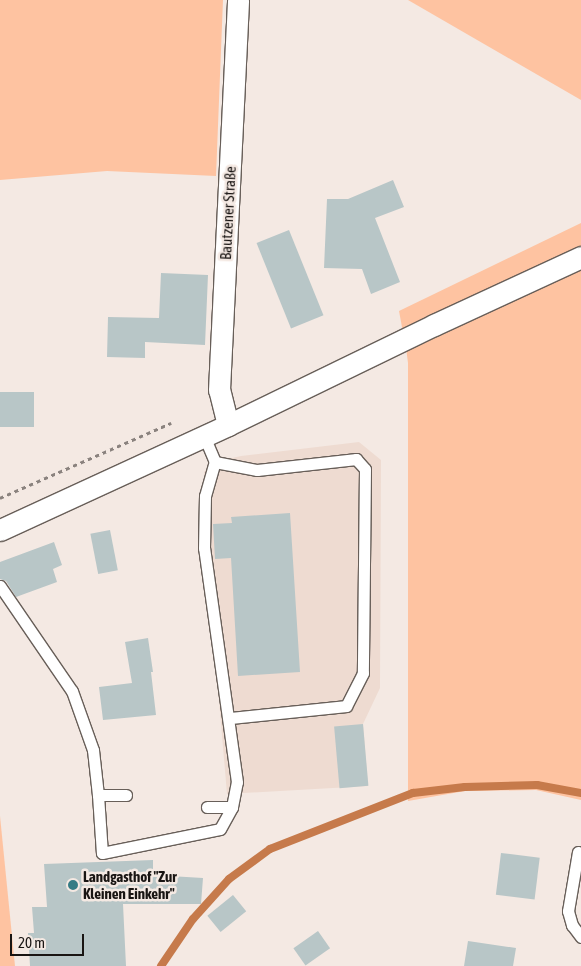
<!DOCTYPE html>
<html>
<head>
<meta charset="utf-8">
<style>
  body { margin:0 }
  #map { position:relative; width:581px; height:966px; overflow:hidden; background:#f4e9e3; font-family:"Asap Condensed",sans-serif }
  div>[style] { position:absolute }
  [style*='--x'] { left:calc(var(--x)*1px); top:calc(var(--y)*1px); width:calc(var(--w)*1px); rotate:calc(var(--a)*1deg) }
  .built>* { inset:0; background:#eedbd1 }
  .green>* { inset:0; background:#fec3a1 }
  .stream>* { height:8px; margin:-4px; padding:0 4px; transform-origin:4px; border-radius:4px; background:#c67a4b }
  .building>* { inset:0; background:#b8c6c7; transform-origin:0 0 }
  .path>* { height:3px; margin-top:-1.5px; transform-origin:0; background:repeating-linear-gradient(90deg,#8a827e 0 4px,transparent 0 8px) }
  .roads { filter:drop-shadow(1px 0 #685f59) drop-shadow(-1px 0 #685f59) drop-shadow(0 1px #685f59) drop-shadow(0 -1px #685f59) }
  .lane>* { height:11px; margin:-5.5px; padding:0 5.5px; transform-origin:5.5px; border-radius:5.5px; background:#fff }
  .street>* { height:21px; margin:-10.5px; padding:0 10.5px; transform-origin:10.5px; border-radius:10.5px; background:#fff }
  .dots>* { width:14px; height:14px; translate:-50% -50%; box-sizing:border-box; border:2px solid #f4e9e3; border-radius:50% }
  span { translate:-50% -50%; white-space:nowrap; text-align:center; line-height:1.15; -webkit-text-stroke:5px #f4e9e3; paint-order:stroke }
  .street-label { font-size:15px; color:#191513 }
  .poi-label { font-size:15px; color:#191513; font-weight:700 }
  .left { translate:0 -50%; text-align:left }
  .scale { position:absolute; left:10px; top:934px; width:74px; height:22px; box-sizing:border-box; border:2px solid #191513; border-top:0; padding-left:6px; font-size:15px; line-height:18px; white-space:nowrap; color:#191513; -webkit-text-stroke:4px #f4e9e3; paint-order:stroke }
</style>
</head>
<body>
<div id="map">
  <div class="built">
    <div style="clip-path:polygon(359px 442px,381px 460px,380px 688px,363px 724px,368px 786px,227px 794px,206px 547px,209px 497px,204px 472px,215px 462px,241px 456px)"></div>
  </div>
  <div class="green">
    <div style="clip-path:polygon(0 0,223px 0,216px 176px,107px 171px,0 180px)"></div>
    <div style="clip-path:polygon(408px 0,581px 0,581px 100px)"></div>
    <div style="clip-path:polygon(581px 223px,581px 256px,404px 338px,399px 311px)"></div>
    <div style="clip-path:polygon(581px 258px,581px 800px,536px 790px,465px 791px,408px 801px,408px 363px,405px 340px)"></div>
    <div style="clip-path:polygon(0 816px,15px 966px,0 966px)"></div>
  </div>
  <div class="stream">
    <div style="--x:161;--y:966;--w:57;--a:-55.8"></div>
    <div style="--x:193;--y:919;--w:54;--a:-48"></div>
    <div style="--x:229;--y:879;--w:51;--a:-36.2"></div>
    <div style="--x:270;--y:849;--w:154;--a:-21.4"></div>
    <div style="--x:413;--y:793;--w:52;--a:-6.6"></div>
    <div style="--x:465;--y:787;--w:72;--a:-1.6"></div>
    <div style="--x:537;--y:785;--w:45;--a:10.3"></div>
  </div>
  <div class="building">
    <div style="clip-path:polygon(393px 180px,404px 207px,375px 218px,400px 282px,371px 294px,362px 269px,324px 268px,327px 199px,348px 199px)"></div>
    <div style="left:289px;top:230px;width:92px;height:35px;rotate:68deg"></div>
    <div style="clip-path:polygon(161px 273px,208px 275px,205px 345px,145px 342px,145px 358px,107px 357px,108px 317px,159px 318px)"></div>
    <div style="left:0;top:392px;width:34px;height:35px"></div>
    <div style="clip-path:polygon(290px 513px,300px 672px,238px 676px,231px 558px,215px 559px,213px 524px,232px 523px,231px 517px)"></div>
    <div style="left:110px;top:530px;width:41px;height:20px;rotate:79deg"></div>
    <div style="clip-path:polygon(54px 542px,62px 565px,53px 569px,57px 582px,16px 597px,6px 581px,0 579px,0 562px)"></div>
    <div style="clip-path:polygon(148px 638px,153px 672px,151px 672px,156px 715px,103px 720px,99px 687px,132px 683px,125px 642px)"></div>
    <div style="left:363px;top:724px;width:62px;height:29px;rotate:85deg"></div>
    <div style="left:501px;top:853px;width:39px;height:42px;rotate:7deg"></div>
    <div style="clip-path:polygon(153px 860px,153px 875px,203px 878px,201px 904px,123px 904px,126px 966px,30px 966px,28px 933px,34px 933px,32px 907px,47px 907px,44px 864px)"></div>
    <div style="left:233px;top:895px;width:21px;height:33px;rotate:51deg"></div>
    <div style="left:318px;top:931px;width:21px;height:30px;rotate:55deg"></div>
    <div style="clip-path:polygon(468px 941px,516px 948px,513px 966px,464px 966px)"></div>
  </div>
  <div class="path">
    <div style="--x:0;--y:498;--w:187;--a:-23.7"></div>
  </div>
  <div class="roads">
    <div class="lane">
      <div style="--x:215;--y:462;--w:43;--a:10.8"></div>
      <div style="--x:257;--y:470;--w:100;--a:-6.3"></div>
      <div style="--x:356;--y:459;--w:13;--a:48"></div>
      <div style="--x:365;--y:469;--w:204;--a:90.6"></div>
      <div style="--x:363;--y:673;--w:37;--a:117"></div>
      <div style="--x:346;--y:706;--w:118;--a:174.1"></div>
      <div style="--x:0;--y:586;--w:127;--a:55.6"></div>
      <div style="--x:72;--y:691;--w:63;--a:70.4"></div>
      <div style="--x:93;--y:750;--w:45;--a:83.7"></div>
      <div style="--x:126;--y:795;--w:28;--a:180"></div>
      <div style="--x:98;--y:795;--w:58;--a:86.1"></div>
      <div style="--x:102;--y:853;--w:120;--a:-11.5"></div>
      <div style="--x:220;--y:829;--w:25;--a:-61"></div>
      <div style="--x:232;--y:807;--w:25;--a:-79"></div>
      <div style="--x:237;--y:782;--w:236;--a:-98"></div>
      <div style="--x:204;--y:548;--w:52;--a:-88.9"></div>
      <div style="--x:205;--y:496;--w:35;--a:-74"></div>
      <div style="--x:215;--y:462;--w:28;--a:-113"></div>
      <div style="--x:207;--y:807;--w:25;--a:0"></div>
      <div style="--x:578;--y:852;--w:60;--a:99.6"></div>
      <div style="--x:568;--y:911;--w:15;--a:74"></div>
      <div style="--x:572;--y:925;--w:15;--a:53"></div>
    </div>
    <div class="street">
      <div style="--x:228;--y:425;--w:36;--a:-104"></div>
      <div style="--x:219;--y:390;--w:390;--a:-87.2"></div>
      <div style="--x:0;--y:530;--w:251;--a:-24.7"></div>
      <div style="--x:228;--y:425;--w:229;--a:-25.9"></div>
      <div style="--x:434;--y:325;--w:162;--a:-24.8"></div>
    </div>
  </div>
  <div class="dots">
    <div style="left:73px;top:885px;background:#357c85"></div>
  </div>
  <div class="street-label">
    <span style="left:228px;top:213px;rotate:-87deg">Bautzener Straße</span>
  </div>
  <div class="poi-label">
    <span class="left" style="left:83px;top:885px">Landgasthof "Zur<br>Kleinen Einkehr"</span>
  </div>
  <div class="scale">20 m</div>
</div>
</body>
</html>
